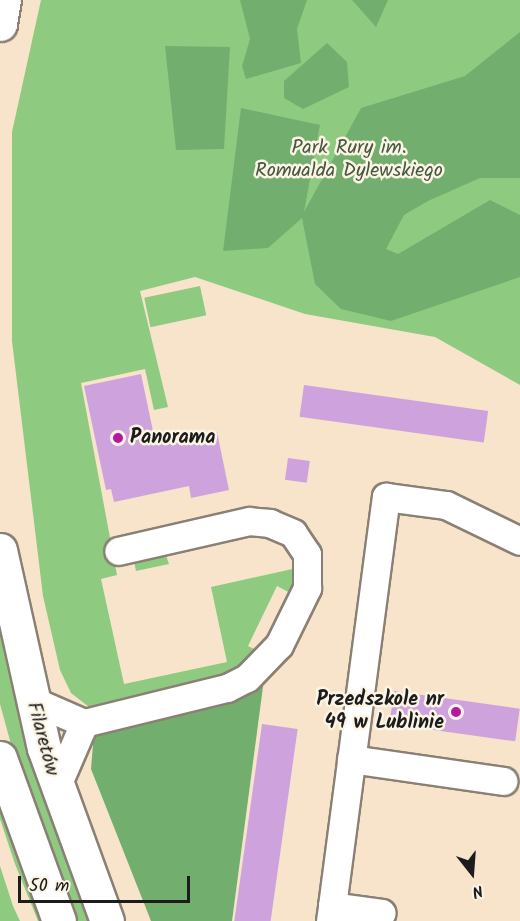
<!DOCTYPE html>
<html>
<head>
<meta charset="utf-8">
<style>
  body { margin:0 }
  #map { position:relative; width:520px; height:921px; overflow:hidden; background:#f7e4cb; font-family:Kalam,sans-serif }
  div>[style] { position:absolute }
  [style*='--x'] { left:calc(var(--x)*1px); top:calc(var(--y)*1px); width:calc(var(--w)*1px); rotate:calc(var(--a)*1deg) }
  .green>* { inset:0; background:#8ecb80; transform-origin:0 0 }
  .forest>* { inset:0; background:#72af6e }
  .building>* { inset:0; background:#cea3dd; transform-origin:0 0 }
  .roads { filter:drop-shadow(2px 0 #8a8074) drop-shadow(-2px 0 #8a8074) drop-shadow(0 2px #8a8074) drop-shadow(0 -2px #8a8074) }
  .minor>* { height:27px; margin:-13.5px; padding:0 13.5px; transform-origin:13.5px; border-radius:13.5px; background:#fff }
  .major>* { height:33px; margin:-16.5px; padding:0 16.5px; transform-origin:16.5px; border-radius:16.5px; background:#fff }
  .dots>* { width:16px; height:16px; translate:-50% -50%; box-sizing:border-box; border:3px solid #fcf5e5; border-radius:50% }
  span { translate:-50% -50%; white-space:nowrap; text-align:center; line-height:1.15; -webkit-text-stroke:5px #fcf5e5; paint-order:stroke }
  .park-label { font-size:20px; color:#44593f }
  .poi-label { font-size:20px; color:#1c1c1c; font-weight:700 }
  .left { translate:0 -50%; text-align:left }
  .right { translate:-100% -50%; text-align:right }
  .street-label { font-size:20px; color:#1c1c1c }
  .north { position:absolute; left:442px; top:843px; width:60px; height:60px; -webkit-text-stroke:4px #fcf5e5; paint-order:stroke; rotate:163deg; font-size:16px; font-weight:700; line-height:24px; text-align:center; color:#1c1c1c }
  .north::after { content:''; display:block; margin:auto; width:21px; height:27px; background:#1c1c1c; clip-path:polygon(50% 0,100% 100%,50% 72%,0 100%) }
  .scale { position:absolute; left:18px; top:876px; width:172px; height:27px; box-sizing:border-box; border:3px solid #1c1c1c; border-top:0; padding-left:8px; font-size:18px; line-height:21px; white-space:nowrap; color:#1c1c1c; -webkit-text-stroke:4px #fcf5e5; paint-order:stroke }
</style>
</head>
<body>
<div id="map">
  <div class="green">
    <div style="clip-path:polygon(41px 0,520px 0,520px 385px,435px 337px,305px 314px,195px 277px,140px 291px,168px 407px,154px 410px,145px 369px,81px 383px,117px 575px,101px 579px,124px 684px,227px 662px,211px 587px,297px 568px,294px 595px,277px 586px,248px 646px,260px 652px,247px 664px,207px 683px,89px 707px,71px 693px,60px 670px,43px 596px,12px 341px,12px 132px)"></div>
    <div style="left:200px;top:286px;width:30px;height:57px;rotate:78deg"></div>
    <div style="clip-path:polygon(165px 553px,169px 564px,136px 571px,134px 561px)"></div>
    <div style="clip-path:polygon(0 624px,48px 806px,95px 921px,74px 921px,30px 814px,0 704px)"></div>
    <div style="clip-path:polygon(0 800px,45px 921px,38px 921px,15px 864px,0 819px)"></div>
    <div style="clip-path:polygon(0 866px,13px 906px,20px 921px,0 921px)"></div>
  </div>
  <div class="forest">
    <div style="clip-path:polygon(240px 0,307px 0,297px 29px,301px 63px,246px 79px,242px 66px,250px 39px)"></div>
    <div style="clip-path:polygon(352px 0,388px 0,376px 27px)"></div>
    <div style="clip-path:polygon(520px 32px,520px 178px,480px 178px,428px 201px,404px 215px,386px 249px,398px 254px,490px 200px,520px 215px,520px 277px,391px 321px,341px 309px,315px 284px,302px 218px,268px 248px,223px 251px,241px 108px,320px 125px,304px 212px,361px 108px,465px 76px)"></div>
    <div style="clip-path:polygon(327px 43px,347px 62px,349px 87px,303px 109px,284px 98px,284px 81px)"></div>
    <div style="clip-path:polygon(165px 46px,230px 47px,224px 149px,176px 150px)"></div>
    <div style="clip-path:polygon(264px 679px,232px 921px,151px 921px,91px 769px,94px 732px)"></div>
  </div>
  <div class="building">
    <div style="clip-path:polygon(141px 374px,156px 445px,217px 432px,229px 490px,191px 498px,189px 486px,114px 502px,111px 489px,106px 490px,84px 386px)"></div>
    <div style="left:304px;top:385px;width:186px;height:32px;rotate:8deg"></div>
    <div style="left:288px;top:458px;width:22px;height:22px;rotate:8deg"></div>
    <div style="left:394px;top:691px;width:127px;height:33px;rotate:8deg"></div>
    <div style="left:262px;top:724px;width:36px;height:199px;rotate:8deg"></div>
  </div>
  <div class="roads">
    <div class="minor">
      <div style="--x:31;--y:700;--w:58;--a:23.5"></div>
      <div style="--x:84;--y:723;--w:147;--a:-13.8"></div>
      <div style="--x:227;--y:688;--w:22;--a:-27"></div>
      <div style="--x:247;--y:678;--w:46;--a:-45.9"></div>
      <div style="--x:279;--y:645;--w:64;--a:-63.8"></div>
      <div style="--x:307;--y:588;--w:34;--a:-90"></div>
      <div style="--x:307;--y:554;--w:25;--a:-124"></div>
      <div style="--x:293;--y:533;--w:25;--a:-157"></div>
      <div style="--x:270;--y:523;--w:21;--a:-175"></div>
      <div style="--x:249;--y:521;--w:134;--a:167.1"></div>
      <div style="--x:351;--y:759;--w:154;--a:8.2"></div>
      <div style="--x:56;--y:788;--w:71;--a:-66.7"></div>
      <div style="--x:332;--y:906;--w:413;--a:-82.5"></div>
      <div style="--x:386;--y:497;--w:61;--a:7.6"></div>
      <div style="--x:446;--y:505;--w:82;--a:25.9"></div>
      <div style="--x:330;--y:921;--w:15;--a:-82"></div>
      <div style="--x:332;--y:906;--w:50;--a:8"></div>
    </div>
    <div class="major">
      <div style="--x:0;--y:24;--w:24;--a:-81"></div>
      <div style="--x:0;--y:550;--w:203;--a:77.5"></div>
      <div style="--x:44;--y:748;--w:184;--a:70"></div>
      <div style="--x:0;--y:758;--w:173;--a:70.1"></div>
    </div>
  </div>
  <div class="dots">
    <div style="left:118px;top:438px;background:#b5179e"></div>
    <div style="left:456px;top:712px;background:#b5179e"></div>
  </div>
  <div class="park-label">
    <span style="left:349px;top:160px">Park Rury im.<br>Romualda Dylewskiego</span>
  </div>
  <div class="poi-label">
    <span class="left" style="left:130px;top:438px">Panorama</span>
    <span class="right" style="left:444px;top:712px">Przedszkole nr<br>49 w Lublinie</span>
  </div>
  <div class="street-label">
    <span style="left:42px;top:739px;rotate:75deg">Filaretów</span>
  </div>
  <div class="north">N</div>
  <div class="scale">50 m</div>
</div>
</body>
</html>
